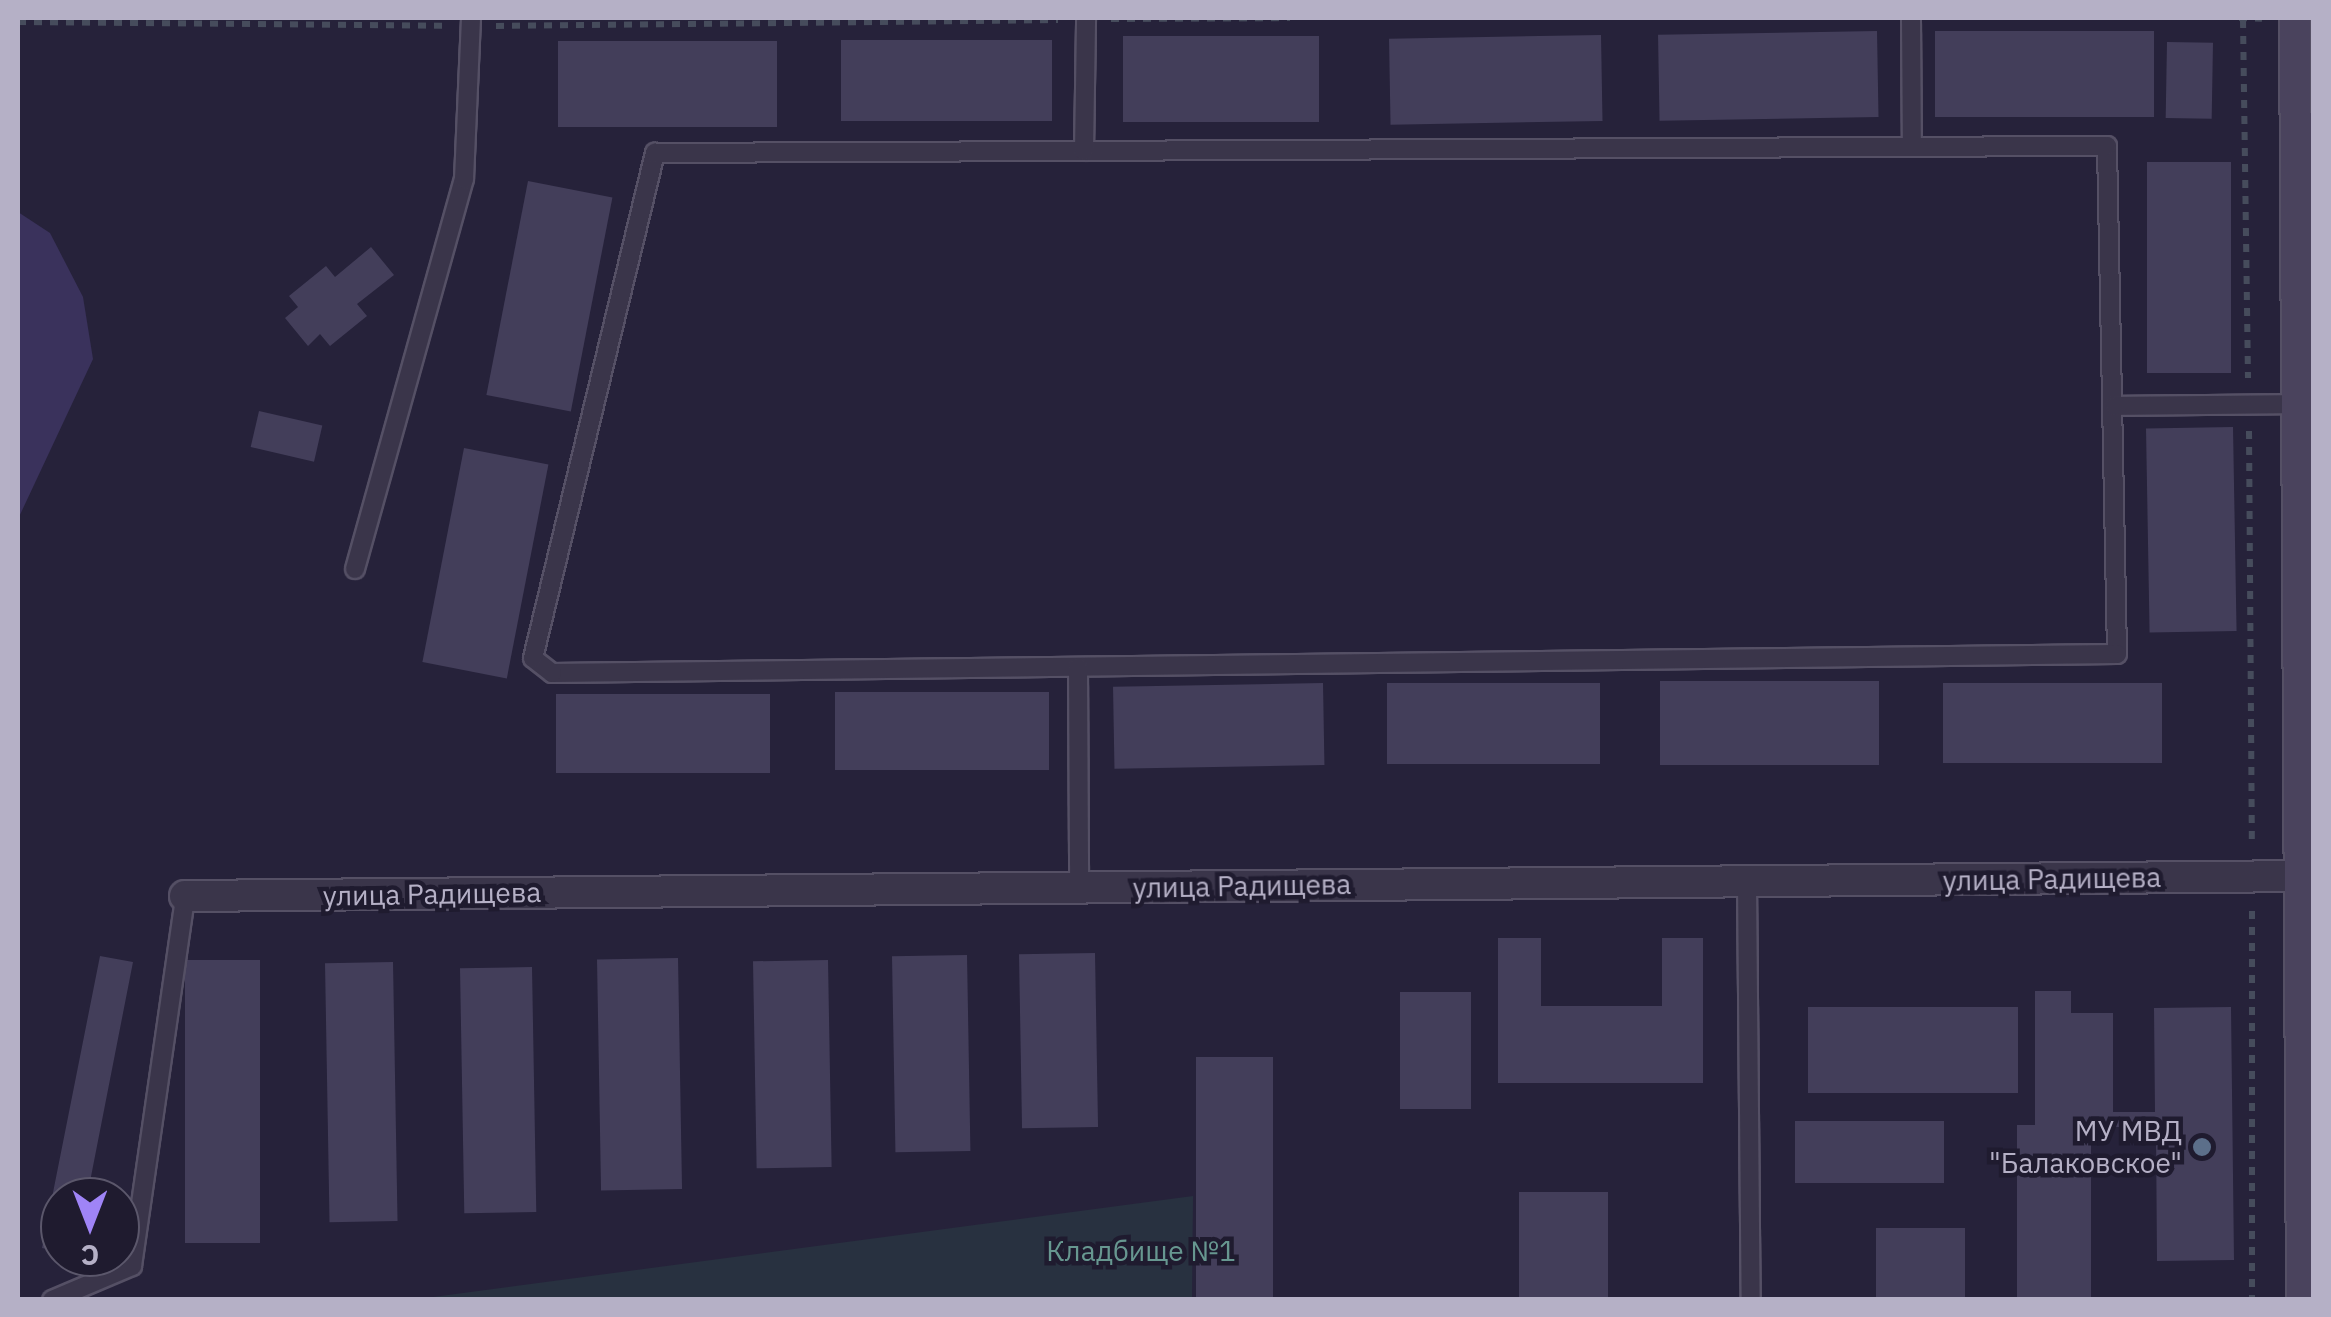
<!DOCTYPE html>
<html>
<head>
<meta charset="utf-8">
<style>
  body { margin:0 }
  #map { position:relative; width:2331px; height:1317px; overflow:hidden; background:#26223a; font-family:"IBM Plex Sans",sans-serif }
  div>[style] { position:absolute }
  [style*='--x'] { left:calc(var(--x)*1px); top:calc(var(--y)*1px); width:calc(var(--w)*1px); rotate:calc(var(--a)*1deg) }
  .green>* { inset:0; background:#283140 }
  .water>* { inset:0; background:#3a325c }
  .building>* { inset:0; background:#433e5a; transform-origin:0 0 }
  .path>* { height:6px; margin-top:-3px; transform-origin:0; background:repeating-linear-gradient(90deg,#464c5c 0 8px,transparent 0 16px) }
  .roads { filter:drop-shadow(2px 0 #555065) drop-shadow(-2px 0 #555065) drop-shadow(0 2px #555065) drop-shadow(0 -2px #555065) }
  .lane>* { height:18px; margin:-9px; padding:0 9px; transform-origin:9px; border-radius:9px; background:#3a354a }
  .street>* { height:30px; margin:-15px; padding:0 15px; transform-origin:15px; border-radius:15px; background:#3a354a }
  .secondary>* { height:30px; margin:-15px; padding:0 15px; transform-origin:15px; border-radius:15px; background:#4a435d }
  .dots>* { width:28px; height:28px; translate:-50% -50%; box-sizing:border-box; border:5px solid #1f1b2f; border-radius:50% }
  span { translate:-50% -50%; white-space:nowrap; text-align:center; line-height:1.15; -webkit-text-stroke:9px #1f1b2f; paint-order:stroke }
  .street-label { font-size:28px; color:#b5b0c6 }
  .poi-label { font-size:28px; color:#b5b0c6 }
  .right { translate:-100% -50%; text-align:right }
  .park-label { font-size:28px; color:#679790 }
  .frame { position:absolute; inset:0; border:20px solid #b5b0c6; pointer-events:none }
  .north { position:absolute; left:40px; top:1177px; width:100px; height:100px; box-sizing:border-box; background:#1f1b2f; border:2px solid #5b576b; border-radius:50%; rotate:180deg; font-size:28px; font-weight:700; line-height:40px; text-align:center; color:#b5b0c6 }
  .north::after { content:''; display:block; margin:auto; width:35px; height:45px; background:#9f84f7; clip-path:polygon(50% 0,100% 100%,50% 72%,0 100%) }
</style>
</head>
<body>
<div id="map">
  <div class="green">
    <div style="clip-path:polygon(1193px 1196px,1192px 1299px,418px 1299px)"></div>
  </div>
  <div class="water">
    <div style="clip-path:polygon(18px 212px,50px 233px,83px 297px,93px 359px,18px 519px)"></div>
  </div>
  <div class="building">
    <div style="left:1877px;top:31px;width:86px;height:219px;rotate:89deg"></div>
    <div style="left:1935px;top:31px;width:219px;height:86px"></div>
    <div style="left:1601px;top:35px;width:86px;height:212px;rotate:89deg"></div>
    <div style="left:1319px;top:36px;width:86px;height:196px;rotate:90deg"></div>
    <div style="left:841px;top:40px;width:211px;height:81px"></div>
    <div style="left:777px;top:41px;width:86px;height:219px;rotate:90deg"></div>
    <div style="left:2167px;top:42px;width:46px;height:76px;rotate:1deg"></div>
    <div style="left:2147px;top:162px;width:84px;height:211px"></div>
    <div style="left:528px;top:181px;width:86px;height:218px;rotate:11deg"></div>
    <div style="clip-path:polygon(371px 247px,394px 275px,357px 304px,367px 316px,330px 346px,320px 334px,308px 346px,285px 318px,298px 307px,289px 296px,326px 266px,335px 277px)"></div>
    <div style="left:259px;top:411px;width:65px;height:37px;rotate:13deg"></div>
    <div style="left:2233px;top:427px;width:204px;height:87px;rotate:89deg"></div>
    <div style="left:464px;top:448px;width:86px;height:218px;rotate:11deg"></div>
    <div style="left:1879px;top:681px;width:84px;height:219px;rotate:90deg"></div>
    <div style="left:1323px;top:683px;width:82px;height:210px;rotate:89deg"></div>
    <div style="left:1600px;top:683px;width:81px;height:213px;rotate:90deg"></div>
    <div style="left:1943px;top:683px;width:219px;height:80px"></div>
    <div style="left:835px;top:692px;width:214px;height:78px"></div>
    <div style="left:556px;top:694px;width:214px;height:79px"></div>
    <div style="clip-path:polygon(1498px 938px,1541px 938px,1541px 1006px,1662px 1006px,1662px 938px,1703px 938px,1703px 1083px,1498px 1083px)"></div>
    <div style="left:1095px;top:953px;width:174px;height:76px;rotate:89deg"></div>
    <div style="left:967px;top:955px;width:196px;height:75px;rotate:89deg"></div>
    <div style="clip-path:polygon(100px 956px,133px 962px,87px 1197px,60px 1197px,60px 1252px,42px 1248px)"></div>
    <div style="left:678px;top:958px;width:231px;height:81px;rotate:89deg"></div>
    <div style="left:185px;top:960px;width:75px;height:283px"></div>
    <div style="left:828px;top:960px;width:207px;height:75px;rotate:89deg"></div>
    <div style="left:393px;top:962px;width:259px;height:68px;rotate:89deg"></div>
    <div style="left:532px;top:967px;width:245px;height:72px;rotate:89deg"></div>
    <div style="clip-path:polygon(2035px 991px,2071px 991px,2071px 1013px,2113px 1013px,2113px 1112px,2155px 1112px,2154px 1008px,2231px 1007px,2234px 1260px,2157px 1261px,2156px 1127px,2091px 1127px,2091px 1300px,2017px 1300px,2017px 1125px,2035px 1125px)"></div>
    <div style="left:1400px;top:992px;width:71px;height:117px"></div>
    <div style="left:1808px;top:1007px;width:210px;height:86px"></div>
    <div style="left:1273px;top:1057px;width:243px;height:77px;rotate:90deg"></div>
    <div style="left:1795px;top:1121px;width:149px;height:62px"></div>
    <div style="left:1519px;top:1192px;width:89px;height:108px"></div>
    <div style="left:1876px;top:1228px;width:89px;height:72px"></div>
  </div>
  <div class="path">
    <div style="--x:2239;--y:18;--w:23;--a:2"></div>
    <div style="--x:1111;--y:19;--w:179;--a:-0.3"></div>
    <div style="--x:2243;--y:20;--w:358;--a:89.2"></div>
    <div style="--x:18;--y:22;--w:426;--a:0.5"></div>
    <div style="--x:496;--y:26;--w:562;--a:-0.61"></div>
    <div style="--x:2249;--y:431;--w:412;--a:89.6"></div>
    <div style="--x:2252;--y:911;--w:389;--a:90"></div>
  </div>
  <div class="roads">
    <div class="lane">
      <div style="--x:1911;--y:18;--w:129;--a:89.6"></div>
      <div style="--x:2107;--y:146;--w:508;--a:88.87"></div>
      <div style="--x:2117;--y:654;--w:1565;--a:179.3"></div>
      <div style="--x:552;--y:673;--w:24;--a:-142"></div>
      <div style="--x:533;--y:658;--w:520;--a:-76.42"></div>
      <div style="--x:655;--y:153;--w:1452;--a:-0.28"></div>
      <div style="--x:1084;--y:151;--w:133;--a:-89.1"></div>
      <div style="--x:2115;--y:406;--w:182;--a:-0.6"></div>
      <div style="--x:355;--y:569;--w:405;--a:-74.4"></div>
      <div style="--x:464;--y:179;--w:161;--a:-87.5"></div>
      <div style="--x:1078;--y:667;--w:221;--a:89.7"></div>
      <div style="--x:1747;--y:881;--w:419;--a:89.5"></div>
      <div style="--x:52;--y:1300;--w:87;--a:-23"></div>
      <div style="--x:132;--y:1266;--w:374;--a:-81.8"></div>
    </div>
    <div class="street">
      <div style="--x:185;--y:896;--w:2115;--a:-0.54"></div>
    </div>
    <div class="secondary">
      <div style="--x:2295;--y:18;--w:1282;--a:89.69"></div>
    </div>
  </div>
  <div class="dots">
    <div style="left:2202px;top:1147px;background:#5c6f8a"></div>
  </div>
  <div class="street-label">
    <span style="left:2052px;top:879px;rotate:-1deg">улица Радищева</span>
    <span style="left:1242px;top:886px;rotate:-1deg">улица Радищева</span>
    <span style="left:432px;top:894px;rotate:-1deg">улица Радищева</span>
  </div>
  <div class="poi-label">
    <span class="right" style="left:2182px;top:1147px">МУ МВД<br>"Балаковское"</span>
  </div>
  <div class="park-label">
    <span style="left:1141px;top:1251px">Кладбище №1</span>
  </div>
  <div class="frame"></div>
  <div class="north">С</div>
</div>
</body>
</html>
